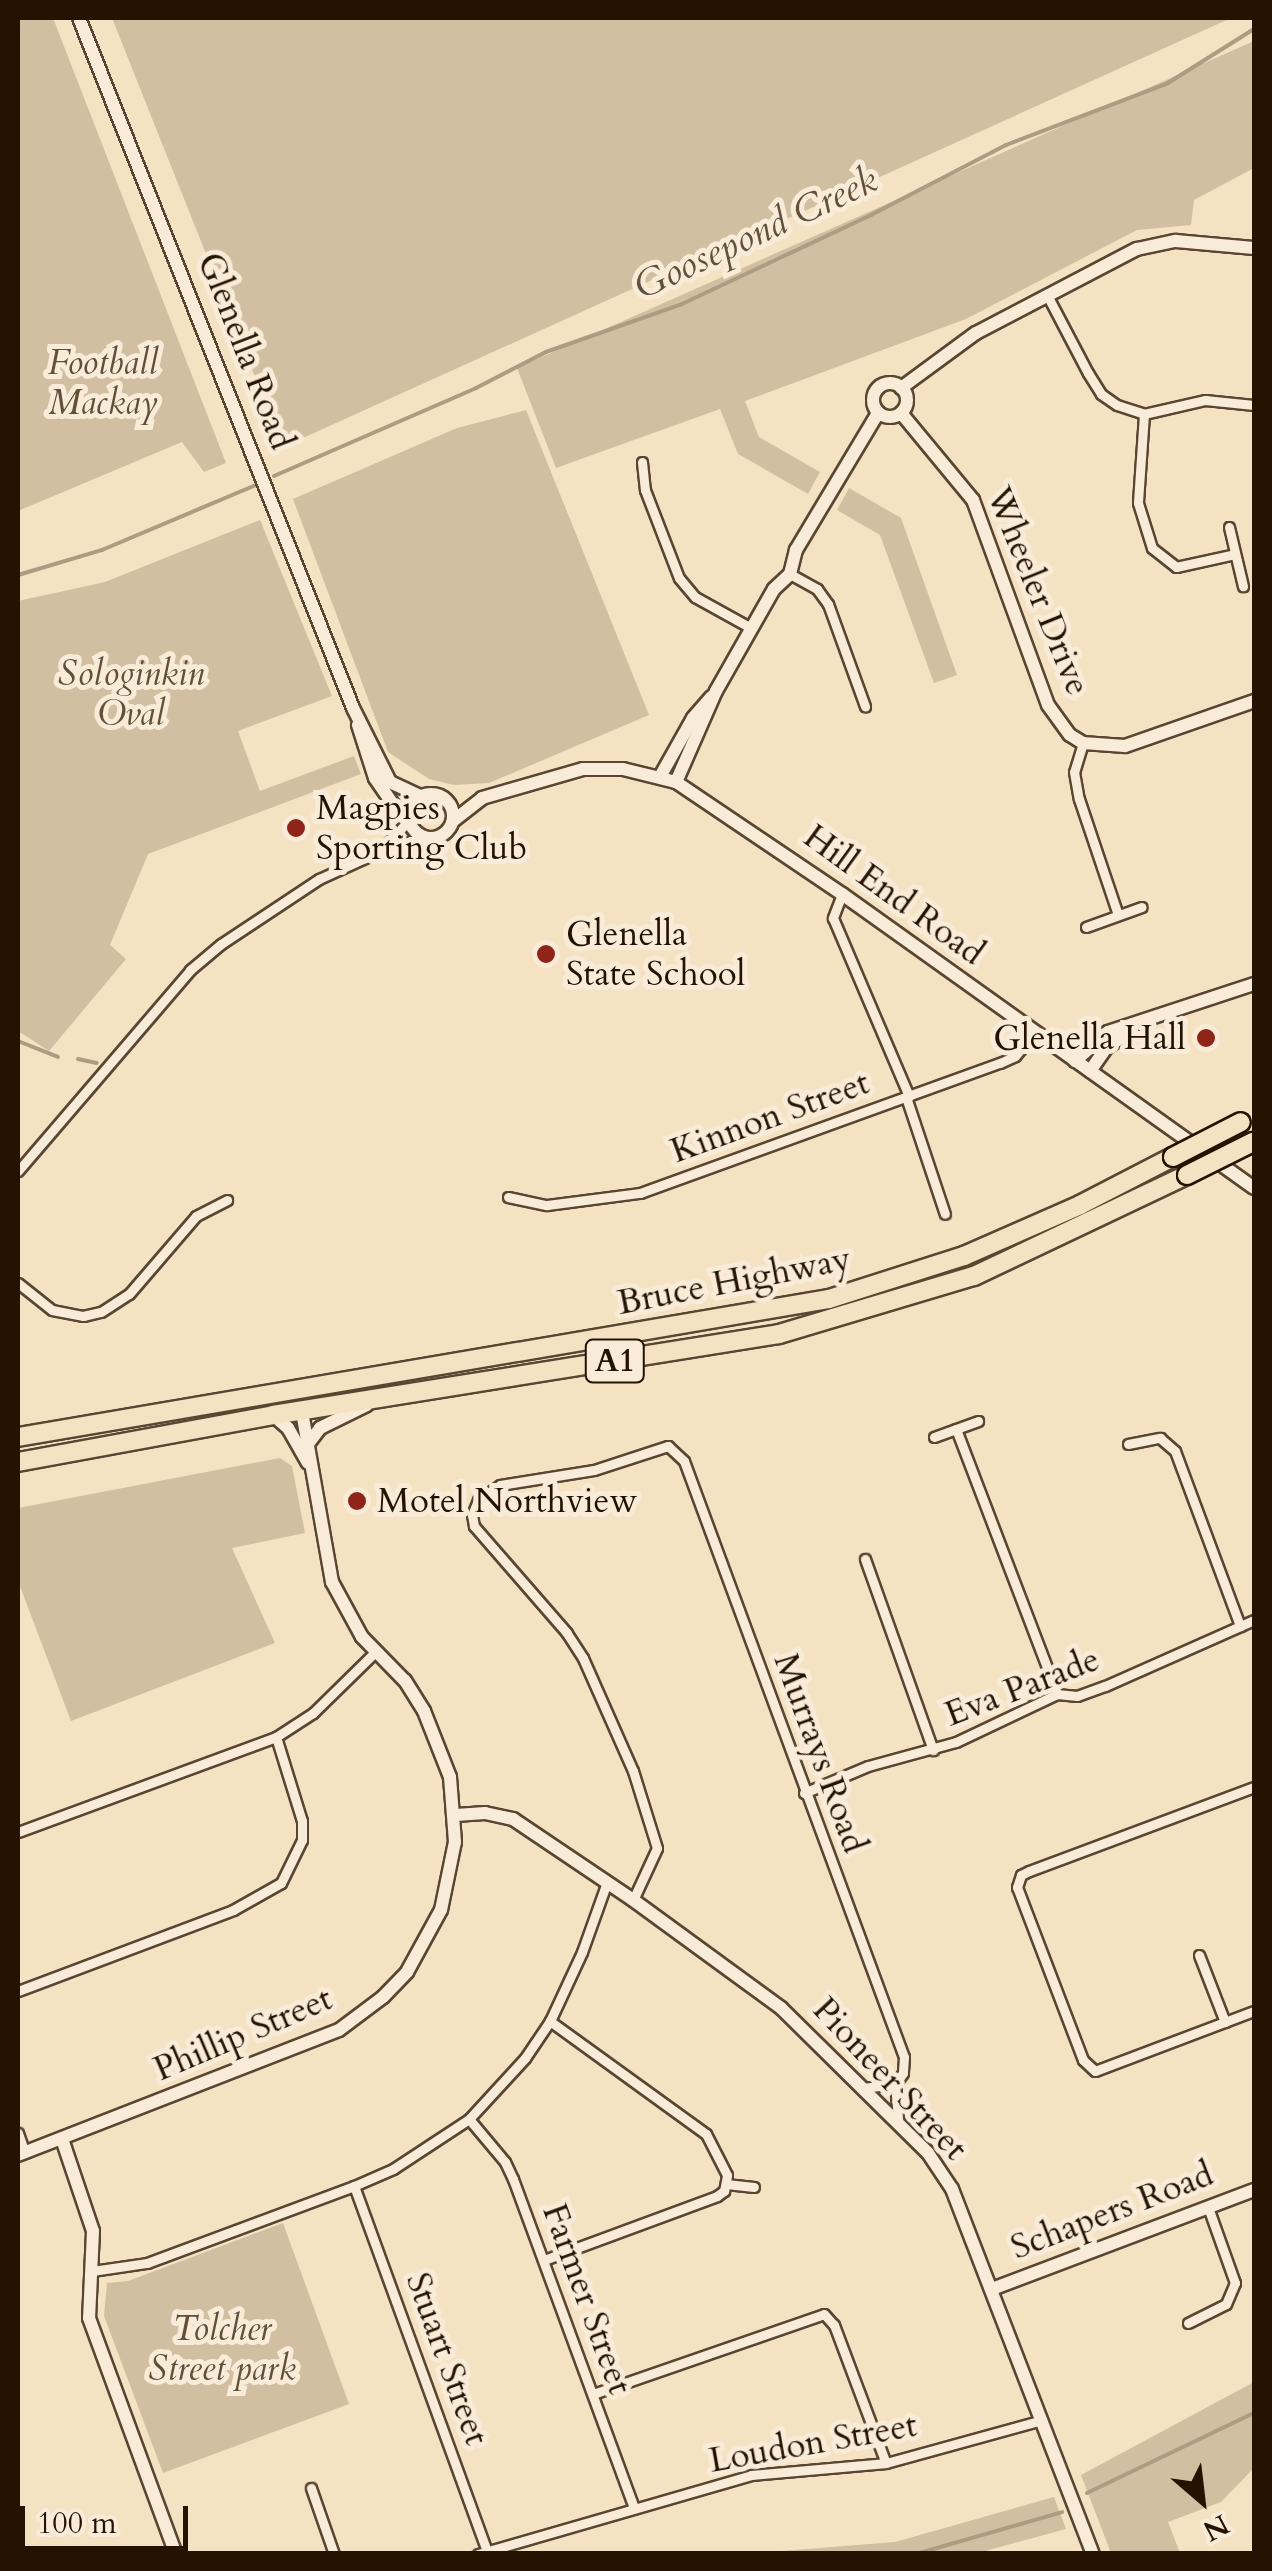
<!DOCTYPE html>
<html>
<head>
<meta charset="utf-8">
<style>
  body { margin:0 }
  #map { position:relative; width:1272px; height:2571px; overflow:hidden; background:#f5e2c3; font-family:Cardo,serif }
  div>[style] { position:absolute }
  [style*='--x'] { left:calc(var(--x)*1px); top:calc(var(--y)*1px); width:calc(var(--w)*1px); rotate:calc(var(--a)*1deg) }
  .green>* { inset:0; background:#d2bfa2 }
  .stream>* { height:4px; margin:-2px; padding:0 2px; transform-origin:2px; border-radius:2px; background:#ae9b81 }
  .roads { filter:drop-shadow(2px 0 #594632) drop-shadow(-2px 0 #594632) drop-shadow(0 2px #594632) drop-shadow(0 -2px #594632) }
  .street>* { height:9px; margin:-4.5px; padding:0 4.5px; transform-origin:4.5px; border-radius:4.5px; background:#f8ecd8 }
  .secondary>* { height:12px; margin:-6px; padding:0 6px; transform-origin:6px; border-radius:6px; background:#f8ecd8 }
  .secondary>.ring { margin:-6px; padding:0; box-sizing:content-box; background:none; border:12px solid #f8ecd8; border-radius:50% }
  .highway>* { height:18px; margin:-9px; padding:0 9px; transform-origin:9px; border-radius:9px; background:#f5e2c3 }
  .bridges { filter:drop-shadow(2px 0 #251201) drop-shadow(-2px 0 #251201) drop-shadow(0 2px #251201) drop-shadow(0 -2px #251201) }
  .highway-bridge>* { height:18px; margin:-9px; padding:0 9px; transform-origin:9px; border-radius:9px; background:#f5e2c3 }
  .dots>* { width:28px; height:28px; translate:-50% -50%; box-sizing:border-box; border:5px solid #f8ecd8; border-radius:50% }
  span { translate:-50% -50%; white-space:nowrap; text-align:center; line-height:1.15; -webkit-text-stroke:10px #f8ecd8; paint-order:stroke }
  .shield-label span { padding:2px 8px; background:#f8ecd8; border:2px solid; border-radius:8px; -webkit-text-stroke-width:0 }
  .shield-label { font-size:32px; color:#251201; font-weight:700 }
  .street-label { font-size:35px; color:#251201 }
  .park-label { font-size:35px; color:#624f39; font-style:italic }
  .poi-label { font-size:35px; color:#251201 }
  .left { translate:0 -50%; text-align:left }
  .right { translate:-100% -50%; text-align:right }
  .water-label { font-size:38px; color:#63503b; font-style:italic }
  .frame { position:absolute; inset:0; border:20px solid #251201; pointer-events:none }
  .north { position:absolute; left:1152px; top:2451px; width:100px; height:100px; -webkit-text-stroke:8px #f8ecd8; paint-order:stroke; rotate:152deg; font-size:28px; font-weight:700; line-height:40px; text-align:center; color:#251201 }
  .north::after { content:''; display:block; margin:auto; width:35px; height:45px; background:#251201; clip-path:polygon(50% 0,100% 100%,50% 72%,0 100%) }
  .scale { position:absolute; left:20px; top:2506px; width:168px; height:45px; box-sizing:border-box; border:5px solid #251201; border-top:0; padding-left:12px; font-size:30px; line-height:35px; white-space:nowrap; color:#251201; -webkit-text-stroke:8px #f8ecd8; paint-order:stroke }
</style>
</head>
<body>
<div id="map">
  <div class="green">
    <div style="clip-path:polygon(18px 18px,53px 18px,226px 463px,204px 472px,182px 442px,18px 511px)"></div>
    <div style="clip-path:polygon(112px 18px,1231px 18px,283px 447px)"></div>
    <div style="clip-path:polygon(1254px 41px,1254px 168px,1194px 200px,1191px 225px,1137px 230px,966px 319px,745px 401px,759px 437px,820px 472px,808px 494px,738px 454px,720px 409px,556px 468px,517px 368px)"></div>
    <div style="clip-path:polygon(526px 410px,649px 715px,489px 783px,454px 785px,429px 779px,388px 752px,293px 499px,457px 428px)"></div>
    <div style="clip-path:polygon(849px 488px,901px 518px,957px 675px,934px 683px,880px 535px,837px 510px)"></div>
    <div style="clip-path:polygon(260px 520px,332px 696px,238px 731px,260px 791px,354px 756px,361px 774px,148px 854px,110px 945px,126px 959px,49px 1051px,18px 1031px,18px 601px,105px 582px)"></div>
    <div style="clip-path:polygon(280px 1458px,292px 1466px,305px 1533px,232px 1548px,275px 1643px,71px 1721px,18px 1581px,18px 1508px)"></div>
    <div style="clip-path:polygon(283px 2223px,349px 2404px,163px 2473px,104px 2316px,107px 2283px,128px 2281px)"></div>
    <div style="clip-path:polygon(1254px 2382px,1254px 2468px,1221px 2502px,1168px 2522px,1180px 2553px,1111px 2553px,1081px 2475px)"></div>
    <div style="clip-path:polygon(1054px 2497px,1066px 2529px,978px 2553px,756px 2553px,895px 2542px)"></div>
  </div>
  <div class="stream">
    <div style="--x:274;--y:476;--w:220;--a:-23.5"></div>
    <div style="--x:476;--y:388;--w:79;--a:-27.2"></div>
    <div style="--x:546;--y:352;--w:144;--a:-19.4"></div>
    <div style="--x:682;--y:304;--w:209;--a:-25.2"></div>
    <div style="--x:871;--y:215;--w:152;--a:-27.4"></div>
    <div style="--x:1006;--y:145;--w:173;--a:-20.9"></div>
    <div style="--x:1168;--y:83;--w:102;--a:-32.1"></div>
    <div style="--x:18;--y:575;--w:88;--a:-16.6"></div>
    <div style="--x:102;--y:550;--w:167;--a:-22.9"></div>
    <div style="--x:18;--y:1041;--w:43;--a:21.8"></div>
    <div style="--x:78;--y:1059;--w:19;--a:12"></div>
    <div style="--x:1087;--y:2493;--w:185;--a:-25.6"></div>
    <div style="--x:916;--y:2554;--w:152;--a:-16"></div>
  </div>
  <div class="roads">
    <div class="street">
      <div style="--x:1047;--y:295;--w:88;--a:62.3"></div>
      <div style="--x:1088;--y:373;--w:25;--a:58"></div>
      <div style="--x:1101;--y:394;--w:19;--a:35"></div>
      <div style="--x:1117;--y:405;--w:28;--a:18"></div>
      <div style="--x:1144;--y:414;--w:63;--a:-12.9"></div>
      <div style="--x:1205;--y:400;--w:49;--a:5.8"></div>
      <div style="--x:1144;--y:414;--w:89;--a:93.9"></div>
      <div style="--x:1138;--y:503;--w:47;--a:72.7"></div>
      <div style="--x:1152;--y:548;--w:31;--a:38"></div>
      <div style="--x:1176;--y:567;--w:60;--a:-12.4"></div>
      <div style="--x:642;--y:462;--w:28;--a:84"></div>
      <div style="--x:645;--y:490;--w:94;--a:68.9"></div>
      <div style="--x:679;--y:578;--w:25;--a:50"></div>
      <div style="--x:695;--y:597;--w:64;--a:29"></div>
      <div style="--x:1229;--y:527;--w:61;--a:76.7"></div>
      <div style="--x:790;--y:574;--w:31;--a:29"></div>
      <div style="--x:817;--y:589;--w:19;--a:54"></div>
      <div style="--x:828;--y:604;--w:109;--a:70.1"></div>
      <div style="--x:1083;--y:743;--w:30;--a:107"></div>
      <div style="--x:1074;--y:772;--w:27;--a:80"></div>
      <div style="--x:1079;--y:799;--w:122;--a:71.4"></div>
      <div style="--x:386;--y:846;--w:35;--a:-49"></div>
      <div style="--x:842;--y:894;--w:26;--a:111"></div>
      <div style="--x:833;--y:918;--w:194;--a:66.9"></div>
      <div style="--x:1086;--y:927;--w:59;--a:-19.7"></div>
      <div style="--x:906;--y:1097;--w:123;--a:71.6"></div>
      <div style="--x:18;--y:1171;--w:265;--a:-49.4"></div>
      <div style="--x:190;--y:970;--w:40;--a:-40"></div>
      <div style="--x:221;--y:944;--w:118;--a:-33.6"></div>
      <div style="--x:319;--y:879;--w:72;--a:-24.4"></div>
      <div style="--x:385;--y:849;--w:41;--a:-17.1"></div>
      <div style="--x:508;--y:1197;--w:40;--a:12"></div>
      <div style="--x:547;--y:1205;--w:94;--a:-7.4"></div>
      <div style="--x:640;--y:1193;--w:383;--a:-19.9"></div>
      <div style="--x:1000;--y:1063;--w:17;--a:-25"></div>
      <div style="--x:1015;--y:1056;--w:30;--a:-49"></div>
      <div style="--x:18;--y:1283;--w:43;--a:38.5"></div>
      <div style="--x:52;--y:1310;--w:32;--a:11"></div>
      <div style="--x:83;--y:1316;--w:18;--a:-13"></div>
      <div style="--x:101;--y:1312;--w:33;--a:-33"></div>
      <div style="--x:129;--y:1294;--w:103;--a:-49.3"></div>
      <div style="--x:196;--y:1216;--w:35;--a:-27"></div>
      <div style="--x:956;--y:1429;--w:284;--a:69.1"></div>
      <div style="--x:934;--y:1437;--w:47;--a:-20"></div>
      <div style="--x:1128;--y:1444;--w:33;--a:-11"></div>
      <div style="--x:1160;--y:1438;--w:20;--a:41"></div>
      <div style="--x:1175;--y:1451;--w:187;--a:69.6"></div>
      <div style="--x:865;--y:1559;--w:203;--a:70.4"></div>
      <div style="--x:1254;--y:1787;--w:240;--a:159.5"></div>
      <div style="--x:1029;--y:1871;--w:9;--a:153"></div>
      <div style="--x:1021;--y:1875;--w:13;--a:108"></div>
      <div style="--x:1017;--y:1887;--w:185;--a:69.1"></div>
      <div style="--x:1083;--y:2060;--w:16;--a:43"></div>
      <div style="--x:1095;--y:2071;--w:170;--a:-20.7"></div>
      <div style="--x:804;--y:1793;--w:69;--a:-22.9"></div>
      <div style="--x:868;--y:1766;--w:91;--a:-15.3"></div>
      <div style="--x:956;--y:1742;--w:112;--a:-25.4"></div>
      <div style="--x:1057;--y:1694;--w:20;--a:6"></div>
      <div style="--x:1077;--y:1696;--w:30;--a:-20"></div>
      <div style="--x:1105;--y:1686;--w:163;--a:-23.9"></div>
      <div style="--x:18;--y:1832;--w:275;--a:-20.2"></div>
      <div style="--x:276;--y:1737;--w:44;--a:-33"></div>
      <div style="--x:313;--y:1713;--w:88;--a:-44.5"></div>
      <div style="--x:633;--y:1900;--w:57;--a:-65.2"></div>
      <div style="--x:657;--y:1848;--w:81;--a:-107.3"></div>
      <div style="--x:633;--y:1771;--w:124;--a:-113.9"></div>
      <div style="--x:583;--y:1658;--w:30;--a:-123"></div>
      <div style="--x:567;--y:1633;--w:142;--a:-131"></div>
      <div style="--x:474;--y:1526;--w:11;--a:-100"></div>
      <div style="--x:472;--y:1515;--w:16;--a:-68"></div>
      <div style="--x:478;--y:1500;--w:27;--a:-34"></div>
      <div style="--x:500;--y:1485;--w:95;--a:-9.1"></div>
      <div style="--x:594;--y:1470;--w:78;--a:-18"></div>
      <div style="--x:668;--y:1446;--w:22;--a:43"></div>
      <div style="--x:684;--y:1461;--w:635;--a:69.74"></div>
      <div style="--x:904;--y:2057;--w:16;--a:94"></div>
      <div style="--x:903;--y:2073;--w:14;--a:126"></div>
      <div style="--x:895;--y:2084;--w:37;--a:85"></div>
      <div style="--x:1199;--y:1955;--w:72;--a:68.8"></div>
      <div style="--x:18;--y:1991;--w:230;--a:-20.6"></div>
      <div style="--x:233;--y:1910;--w:55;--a:-29.4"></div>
      <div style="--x:281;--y:1883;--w:48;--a:-64"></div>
      <div style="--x:302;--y:1840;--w:19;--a:-90"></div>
      <div style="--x:302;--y:1821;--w:88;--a:-107.2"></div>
      <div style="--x:863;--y:2088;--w:32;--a:-7"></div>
      <div style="--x:469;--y:2119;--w:56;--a:50.1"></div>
      <div style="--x:505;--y:2162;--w:19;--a:65"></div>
      <div style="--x:513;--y:2179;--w:351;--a:69.8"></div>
      <div style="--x:18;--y:2133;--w:21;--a:71"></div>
      <div style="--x:726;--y:2184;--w:28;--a:6"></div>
      <div style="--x:354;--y:2186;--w:388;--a:70"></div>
      <div style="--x:544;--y:2260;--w:184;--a:-20.3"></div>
      <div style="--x:717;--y:2196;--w:9;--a:-36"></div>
      <div style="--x:724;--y:2191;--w:16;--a:-79"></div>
      <div style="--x:727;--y:2175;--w:46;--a:-117.1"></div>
      <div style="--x:706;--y:2134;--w:193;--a:-144.1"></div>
      <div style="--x:92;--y:2271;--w:56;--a:-8.3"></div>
      <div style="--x:147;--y:2263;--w:221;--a:-20.4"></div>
      <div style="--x:354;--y:2186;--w:43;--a:-23.6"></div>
      <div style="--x:393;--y:2169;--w:91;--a:-33.3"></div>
      <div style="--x:469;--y:2119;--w:83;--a:-47.4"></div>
      <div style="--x:525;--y:2058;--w:45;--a:-56"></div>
      <div style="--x:550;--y:2021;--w:76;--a:-65.1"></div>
      <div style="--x:582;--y:1952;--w:74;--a:-70.3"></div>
      <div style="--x:1188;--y:2323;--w:42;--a:-26.6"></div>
      <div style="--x:1226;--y:2304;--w:23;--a:-67"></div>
      <div style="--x:1235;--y:2283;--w:81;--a:-109.6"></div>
      <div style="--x:593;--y:2394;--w:244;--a:-19.1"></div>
      <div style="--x:824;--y:2314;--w:15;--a:48"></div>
      <div style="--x:834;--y:2325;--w:147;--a:69.4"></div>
      <div style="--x:311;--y:2488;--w:70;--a:70.8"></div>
      <div style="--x:478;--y:2554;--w:284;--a:-16.1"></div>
      <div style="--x:751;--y:2475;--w:136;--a:-5.1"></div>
      <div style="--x:886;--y:2463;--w:162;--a:-15.4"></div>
    </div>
    <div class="secondary">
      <div style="--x:79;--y:18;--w:742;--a:68.34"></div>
      <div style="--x:353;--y:708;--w:83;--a:63.4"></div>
      <div style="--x:390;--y:782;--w:33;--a:25"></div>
      <div class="ring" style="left:873px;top:383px;width:22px;height:22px"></div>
      <div style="--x:901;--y:388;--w:93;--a:-36.3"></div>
      <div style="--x:976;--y:333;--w:182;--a:-27.6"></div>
      <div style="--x:1137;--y:249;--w:40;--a:-12"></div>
      <div style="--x:1176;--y:241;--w:78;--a:5.1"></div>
      <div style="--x:901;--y:413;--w:113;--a:50.4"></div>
      <div style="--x:973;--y:500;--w:218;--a:69.9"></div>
      <div style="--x:1048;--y:705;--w:37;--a:54"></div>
      <div style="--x:1070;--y:735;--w:15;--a:32"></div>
      <div style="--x:1083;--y:743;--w:42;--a:4.1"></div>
      <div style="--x:1125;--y:746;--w:137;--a:-19.2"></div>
      <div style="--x:358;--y:725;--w:56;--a:72.2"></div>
      <div style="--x:375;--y:778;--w:42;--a:55.6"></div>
      <div style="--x:399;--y:813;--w:11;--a:22"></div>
      <div style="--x:661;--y:775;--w:65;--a:-60.7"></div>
      <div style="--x:693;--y:718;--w:28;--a:-49"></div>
      <div style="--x:676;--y:782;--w:99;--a:-66.3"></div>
      <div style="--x:716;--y:691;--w:117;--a:-60.4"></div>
      <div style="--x:774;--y:589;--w:22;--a:-43"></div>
      <div style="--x:790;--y:574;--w:25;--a:-76"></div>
      <div style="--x:796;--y:550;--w:160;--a:-59.1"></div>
      <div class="ring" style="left:409px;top:794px;width:32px;height:32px"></div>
      <div style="--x:453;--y:821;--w:37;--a:-38"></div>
      <div style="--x:482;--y:798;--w:105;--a:-16"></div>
      <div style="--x:583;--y:769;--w:40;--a:0"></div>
      <div style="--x:623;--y:769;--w:55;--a:13.8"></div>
      <div style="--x:676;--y:782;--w:200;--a:34"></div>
      <div style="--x:842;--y:894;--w:506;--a:35.51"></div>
      <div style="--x:1075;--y:1061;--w:44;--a:-41.3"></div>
      <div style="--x:1108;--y:1032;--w:154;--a:-18.2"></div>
      <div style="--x:1090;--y:1071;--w:29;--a:-55"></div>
      <div style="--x:1107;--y:1047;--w:30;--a:-33"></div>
      <div style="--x:273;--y:1415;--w:20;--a:41"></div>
      <div style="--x:288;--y:1428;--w:40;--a:60.3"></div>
      <div style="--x:308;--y:1444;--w:20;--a:-53"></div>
      <div style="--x:320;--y:1428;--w:52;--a:-26.1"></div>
      <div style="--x:456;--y:1815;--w:29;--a:-4"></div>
      <div style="--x:485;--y:1813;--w:29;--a:12"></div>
      <div style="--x:513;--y:1819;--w:145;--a:34"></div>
      <div style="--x:633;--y:1900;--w:183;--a:36.1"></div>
      <div style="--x:781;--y:2008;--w:206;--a:44.6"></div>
      <div style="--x:928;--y:2153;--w:43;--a:56.3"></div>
      <div style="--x:952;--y:2189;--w:391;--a:68.9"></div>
      <div style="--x:62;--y:2139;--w:97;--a:71.4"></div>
      <div style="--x:93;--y:2231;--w:87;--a:92.6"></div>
      <div style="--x:89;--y:2318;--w:252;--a:69.8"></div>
      <div style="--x:18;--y:2155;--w:344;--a:-21.3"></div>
      <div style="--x:339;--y:2030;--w:55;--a:-36.9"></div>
      <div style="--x:383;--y:1997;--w:35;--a:-46"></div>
      <div style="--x:407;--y:1972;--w:71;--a:-61.3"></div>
      <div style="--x:441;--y:1910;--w:69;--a:-78.4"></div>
      <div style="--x:455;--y:1842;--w:65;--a:-94.4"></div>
      <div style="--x:450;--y:1777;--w:71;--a:-111.5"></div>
      <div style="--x:424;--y:1711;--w:36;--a:-122"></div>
      <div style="--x:405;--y:1681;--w:62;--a:-134.3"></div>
      <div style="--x:362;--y:1637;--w:63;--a:-118.6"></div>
      <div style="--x:332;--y:1582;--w:174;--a:-100"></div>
      <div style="--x:992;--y:2289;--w:280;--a:-20.7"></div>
    </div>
    <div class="highway">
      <div style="--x:18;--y:1437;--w:823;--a:-9.66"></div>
      <div style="--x:829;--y:1299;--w:142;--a:-17.7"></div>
      <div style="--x:964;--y:1256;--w:127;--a:-23.7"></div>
      <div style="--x:1080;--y:1205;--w:105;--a:-27.3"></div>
      <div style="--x:18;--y:1462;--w:259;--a:-10.4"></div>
      <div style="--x:273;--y:1415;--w:512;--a:-9.09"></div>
      <div style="--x:779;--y:1334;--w:203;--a:-16.6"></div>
      <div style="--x:974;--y:1276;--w:236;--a:-25.4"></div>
    </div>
  </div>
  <div class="bridges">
    <div class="highway-bridge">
      <div style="--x:1173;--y:1157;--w:76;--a:-27.2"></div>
      <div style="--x:1187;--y:1175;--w:74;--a:-26.6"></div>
    </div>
  </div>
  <div class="dots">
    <div style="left:296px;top:828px;background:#8f2418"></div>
    <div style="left:546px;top:954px;background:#8f2418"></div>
    <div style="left:1206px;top:1038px;background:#8f2418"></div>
    <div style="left:357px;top:1501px;background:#8f2418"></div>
  </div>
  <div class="shield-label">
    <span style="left:615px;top:1361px">A1</span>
  </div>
  <div class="street-label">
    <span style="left:246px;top:351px;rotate:69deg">Glenella Road</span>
    <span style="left:1038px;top:591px;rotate:68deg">Wheeler Drive</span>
    <span style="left:894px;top:895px;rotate:36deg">Hill End Road</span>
    <span style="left:770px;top:1117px;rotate:-20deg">Kinnon Street</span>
    <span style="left:734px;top:1281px;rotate:-11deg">Bruce Highway</span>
    <span style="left:1022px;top:1687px;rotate:-21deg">Eva Parade</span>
    <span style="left:820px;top:1753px;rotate:70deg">Murrays Road</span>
    <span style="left:243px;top:2034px;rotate:-23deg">Phillip Street</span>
    <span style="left:890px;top:2079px;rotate:47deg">Pioneer Street</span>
    <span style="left:1112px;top:2211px;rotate:-21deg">Schapers Road</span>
    <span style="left:587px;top:2299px;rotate:70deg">Farmer Street</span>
    <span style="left:447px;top:2359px;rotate:70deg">Stuart Street</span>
    <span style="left:813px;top:2443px;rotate:-10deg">Loudon Street</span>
  </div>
  <div class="park-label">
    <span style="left:103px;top:383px">Football<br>Mackay</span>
    <span style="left:131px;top:694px">Sologinkin<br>Oval</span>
    <span style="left:222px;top:2349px">Tolcher<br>Street park</span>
  </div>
  <div class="poi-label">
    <span class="left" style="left:316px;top:828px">Magpies<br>Sporting Club</span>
    <span class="left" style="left:566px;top:954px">Glenella<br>State School</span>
    <span class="right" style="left:1186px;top:1038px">Glenella Hall</span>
    <span class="left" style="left:377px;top:1501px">Motel Northview</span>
  </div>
  <div class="water-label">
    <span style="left:756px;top:234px;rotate:-25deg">Goosepond Creek</span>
  </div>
  <div class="frame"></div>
  <div class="north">N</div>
  <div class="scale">100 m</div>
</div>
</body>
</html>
